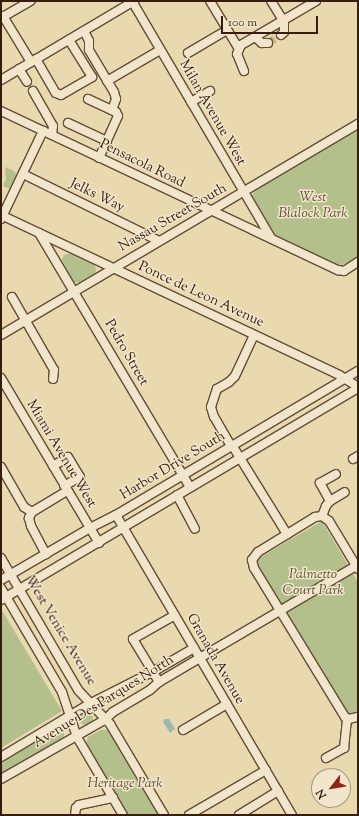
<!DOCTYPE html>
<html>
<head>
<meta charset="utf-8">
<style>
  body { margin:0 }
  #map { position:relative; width:359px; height:816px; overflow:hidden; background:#e9d9af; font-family:"Sorts Mill Goudy",serif }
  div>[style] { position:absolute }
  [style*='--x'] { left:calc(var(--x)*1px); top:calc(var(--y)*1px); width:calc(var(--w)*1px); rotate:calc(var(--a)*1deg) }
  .green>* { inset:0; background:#b4c08c }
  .round { border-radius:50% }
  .water>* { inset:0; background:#99b9b1 }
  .minor-tunnel>* { height:8px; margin-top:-4px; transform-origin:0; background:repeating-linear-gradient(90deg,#c5b38f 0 8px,transparent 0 12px) }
  .roads { filter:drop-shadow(1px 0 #634c36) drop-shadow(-1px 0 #634c36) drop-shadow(0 1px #634c36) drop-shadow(0 -1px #634c36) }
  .minor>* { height:8px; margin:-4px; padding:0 4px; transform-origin:4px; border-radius:4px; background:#f1e6cb }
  span { translate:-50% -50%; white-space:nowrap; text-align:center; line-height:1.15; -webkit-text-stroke:3px #f1e6cb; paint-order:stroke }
  .street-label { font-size:14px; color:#361d0e }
  .park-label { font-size:14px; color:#5c4e34; font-style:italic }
  .frame { position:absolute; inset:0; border:2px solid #361d0e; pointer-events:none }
  .north { position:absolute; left:311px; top:768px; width:40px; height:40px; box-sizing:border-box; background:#f1e6cb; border:1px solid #a6967f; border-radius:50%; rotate:239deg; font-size:11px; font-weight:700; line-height:16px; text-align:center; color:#361d0e }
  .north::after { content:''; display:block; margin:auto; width:14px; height:18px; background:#8f2418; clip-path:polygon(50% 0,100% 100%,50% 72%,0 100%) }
  .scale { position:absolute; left:221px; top:16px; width:97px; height:18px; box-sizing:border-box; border:2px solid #361d0e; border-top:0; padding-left:5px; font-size:12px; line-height:14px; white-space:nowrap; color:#361d0e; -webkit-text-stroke:3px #f1e6cb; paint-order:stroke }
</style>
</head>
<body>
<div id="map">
  <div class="green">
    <div style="clip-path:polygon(358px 128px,358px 257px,340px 266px,276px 236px,252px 196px,256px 189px)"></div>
    <div style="clip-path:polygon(5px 167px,14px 171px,18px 177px,10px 189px,3px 186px,6px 179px)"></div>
    <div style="clip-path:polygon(71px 253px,94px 264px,96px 269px,95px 274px,81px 283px,73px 282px,62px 260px,64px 255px)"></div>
    <div style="clip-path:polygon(322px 521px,358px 582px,358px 711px,347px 718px,254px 561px)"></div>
    <div style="clip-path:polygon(3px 612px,62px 711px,1px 748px,1px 613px)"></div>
    <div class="round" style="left:79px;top:711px;width:14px;height:14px"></div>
    <div style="clip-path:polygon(55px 729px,60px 729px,64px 733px,64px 736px,61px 742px,1px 777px,1px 761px)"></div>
    <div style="clip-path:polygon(101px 730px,107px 730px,111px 732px,160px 815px,127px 815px,86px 743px,88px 737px)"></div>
  </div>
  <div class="water">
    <div style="clip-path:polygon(165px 719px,169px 719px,175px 729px,170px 733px,163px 722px)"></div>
  </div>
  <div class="minor-tunnel">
    <div style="--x:268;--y:43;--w:15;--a:-32"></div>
  </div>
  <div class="roads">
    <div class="minor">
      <div style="--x:132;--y:1;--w:275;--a:59.6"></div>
      <div style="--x:210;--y:1;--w:56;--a:58.9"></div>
      <div style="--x:271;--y:1;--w:22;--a:58"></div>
      <div style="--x:3;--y:16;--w:54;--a:58.7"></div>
      <div style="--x:1;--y:18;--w:34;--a:-30"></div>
      <div style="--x:84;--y:31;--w:11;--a:63"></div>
      <div style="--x:89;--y:41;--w:9;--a:90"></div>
      <div style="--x:89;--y:50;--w:49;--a:59.2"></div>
      <div style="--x:114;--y:92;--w:7;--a:74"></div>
      <div style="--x:116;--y:99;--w:12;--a:110"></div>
      <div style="--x:281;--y:35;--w:4;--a:-45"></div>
      <div style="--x:284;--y:32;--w:12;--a:-90"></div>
      <div style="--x:255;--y:37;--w:9;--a:41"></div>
      <div style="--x:262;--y:43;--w:6;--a:0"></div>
      <div style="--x:188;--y:53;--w:45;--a:-30.5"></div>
      <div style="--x:36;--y:59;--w:39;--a:60"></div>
      <div style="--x:56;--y:93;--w:5;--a:22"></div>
      <div style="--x:61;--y:95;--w:36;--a:-30"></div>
      <div style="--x:92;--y:77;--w:44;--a:-121.9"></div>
      <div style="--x:19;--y:69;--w:15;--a:58"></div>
      <div style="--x:244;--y:71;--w:18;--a:-112"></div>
      <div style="--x:237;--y:54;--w:10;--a:-66"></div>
      <div style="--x:241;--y:45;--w:87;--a:-30.4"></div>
      <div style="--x:1;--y:80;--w:155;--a:-30.7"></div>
      <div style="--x:107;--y:81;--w:61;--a:-30.3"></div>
      <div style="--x:33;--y:91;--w:40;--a:60.3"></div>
      <div style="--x:53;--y:126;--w:9;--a:96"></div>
      <div style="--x:88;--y:99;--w:31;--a:25"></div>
      <div style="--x:116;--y:112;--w:4;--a:63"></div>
      <div style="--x:118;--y:116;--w:46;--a:114.3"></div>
      <div style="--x:191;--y:102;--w:22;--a:-30"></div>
      <div style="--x:1;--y:111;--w:373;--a:25.3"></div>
      <div style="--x:338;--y:270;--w:6;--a:9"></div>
      <div style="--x:344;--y:271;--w:17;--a:-33"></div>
      <div style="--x:68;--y:123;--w:43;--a:24.8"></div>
      <div style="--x:23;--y:174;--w:152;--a:26.2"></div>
      <div style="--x:1;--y:215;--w:374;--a:25.3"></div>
      <div style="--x:339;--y:375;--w:22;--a:32"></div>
      <div style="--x:1;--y:219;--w:98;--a:-64.5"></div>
      <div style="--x:39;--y:233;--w:295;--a:59.3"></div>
      <div style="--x:12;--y:297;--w:84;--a:60.1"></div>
      <div style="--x:54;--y:370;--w:9;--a:96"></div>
      <div style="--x:1;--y:335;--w:415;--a:-30.6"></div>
      <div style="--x:1;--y:378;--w:192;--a:59.3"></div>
      <div style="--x:232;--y:445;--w:105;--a:58.3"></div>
      <div style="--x:231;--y:446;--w:34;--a:-120"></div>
      <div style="--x:214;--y:417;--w:10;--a:-107"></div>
      <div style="--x:211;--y:407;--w:19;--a:-72"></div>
      <div style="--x:217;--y:389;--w:14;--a:-30"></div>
      <div style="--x:229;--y:382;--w:8;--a:-45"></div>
      <div style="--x:235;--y:376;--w:45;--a:-65.1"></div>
      <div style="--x:353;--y:459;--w:6;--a:-31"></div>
      <div style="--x:53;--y:466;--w:17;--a:-31"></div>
      <div style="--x:68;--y:457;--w:23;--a:59"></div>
      <div style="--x:80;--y:477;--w:18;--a:151"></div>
      <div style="--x:1;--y:467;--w:46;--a:60.1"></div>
      <div style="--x:24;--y:507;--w:9;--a:32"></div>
      <div style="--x:32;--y:512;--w:41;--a:-31"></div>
      <div style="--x:177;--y:495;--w:38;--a:62"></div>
      <div style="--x:330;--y:501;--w:17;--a:-31"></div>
      <div style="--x:32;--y:512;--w:7;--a:117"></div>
      <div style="--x:29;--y:518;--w:8;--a:76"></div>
      <div style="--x:31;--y:526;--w:32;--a:62"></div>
      <div style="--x:116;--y:515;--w:348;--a:59.6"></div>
      <div style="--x:322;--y:516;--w:11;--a:-68"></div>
      <div style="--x:326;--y:506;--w:6;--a:-51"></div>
      <div style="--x:330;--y:501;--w:21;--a:-119"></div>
      <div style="--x:320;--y:483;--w:18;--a:-29"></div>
      <div style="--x:1;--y:558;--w:153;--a:59.7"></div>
      <div style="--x:78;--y:690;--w:47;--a:46.7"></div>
      <div style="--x:110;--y:724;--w:106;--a:59.3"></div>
      <div style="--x:358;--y:569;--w:56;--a:-121.1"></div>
      <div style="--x:329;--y:521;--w:9;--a:-144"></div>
      <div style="--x:322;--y:516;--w:7;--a:172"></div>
      <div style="--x:315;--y:517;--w:67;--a:148.4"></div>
      <div style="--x:258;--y:552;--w:10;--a:127"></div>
      <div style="--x:252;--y:560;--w:8;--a:76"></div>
      <div style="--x:254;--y:568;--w:175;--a:58.6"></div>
      <div style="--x:345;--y:717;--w:4;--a:27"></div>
      <div style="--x:349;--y:719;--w:9;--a:-13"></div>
      <div style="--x:1;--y:580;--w:103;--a:-30.3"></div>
      <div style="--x:90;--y:528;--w:29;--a:-27"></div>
      <div style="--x:116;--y:515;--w:282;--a:-30.8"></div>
      <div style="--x:1;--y:588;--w:121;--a:59.6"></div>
      <div style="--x:62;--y:692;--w:47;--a:71.6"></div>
      <div style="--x:77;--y:737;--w:91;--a:59.5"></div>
      <div style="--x:1;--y:600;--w:415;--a:-30.7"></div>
      <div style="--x:159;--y:682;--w:50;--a:-121.2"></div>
      <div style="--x:133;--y:639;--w:48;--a:-29.7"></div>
      <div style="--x:183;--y:730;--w:51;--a:-30.6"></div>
      <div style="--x:1;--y:757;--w:105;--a:-31"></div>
      <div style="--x:91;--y:703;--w:73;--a:-26.9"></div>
      <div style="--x:156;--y:670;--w:44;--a:-30.1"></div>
      <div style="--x:326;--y:758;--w:21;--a:-29"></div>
      <div style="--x:344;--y:748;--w:29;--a:-84"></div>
      <div style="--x:1;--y:779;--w:121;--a:-29.7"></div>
      <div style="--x:106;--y:719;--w:10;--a:-45"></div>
      <div style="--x:113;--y:712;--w:43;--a:-30.7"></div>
      <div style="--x:150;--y:690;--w:12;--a:-42"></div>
      <div style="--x:159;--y:682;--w:229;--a:-30.5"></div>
      <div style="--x:75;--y:815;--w:7;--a:-82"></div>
      <div style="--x:76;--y:808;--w:4;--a:-45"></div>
      <div style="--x:79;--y:805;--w:35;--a:-12"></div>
      <div style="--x:189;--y:815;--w:89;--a:-30.3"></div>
      <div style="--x:239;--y:815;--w:46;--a:-31.6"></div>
    </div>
  </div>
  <div class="street-label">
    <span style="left:212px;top:113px;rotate:60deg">Milan Avenue West</span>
    <span style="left:142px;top:164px;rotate:26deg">Pensacola Road</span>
    <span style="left:97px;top:196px;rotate:26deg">Jelks Way</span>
    <span style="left:173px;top:218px;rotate:-30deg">Nassau Street South</span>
    <span style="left:201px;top:295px;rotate:25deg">Ponce de Leon Avenue</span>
    <span style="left:126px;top:353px;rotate:60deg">Pedro Street</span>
    <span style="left:61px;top:454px;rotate:59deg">Miami Avenue West</span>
    <span style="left:173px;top:466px;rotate:-31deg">Harbor Drive South</span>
    <span style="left:60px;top:631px;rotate:59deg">West Venice Avenue</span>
    <span style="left:215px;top:659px;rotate:60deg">Granada Avenue</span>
    <span style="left:104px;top:702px;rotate:-32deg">Avenue Des Parques North</span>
  </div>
  <div class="park-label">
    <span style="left:313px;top:206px">West<br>Blalock Park</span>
    <span style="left:313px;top:583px">Palmetto<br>Court Park</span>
    <span style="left:125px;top:784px">Heritage Park</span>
  </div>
  <div class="frame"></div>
  <div class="north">N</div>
  <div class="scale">100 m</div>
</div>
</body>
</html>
